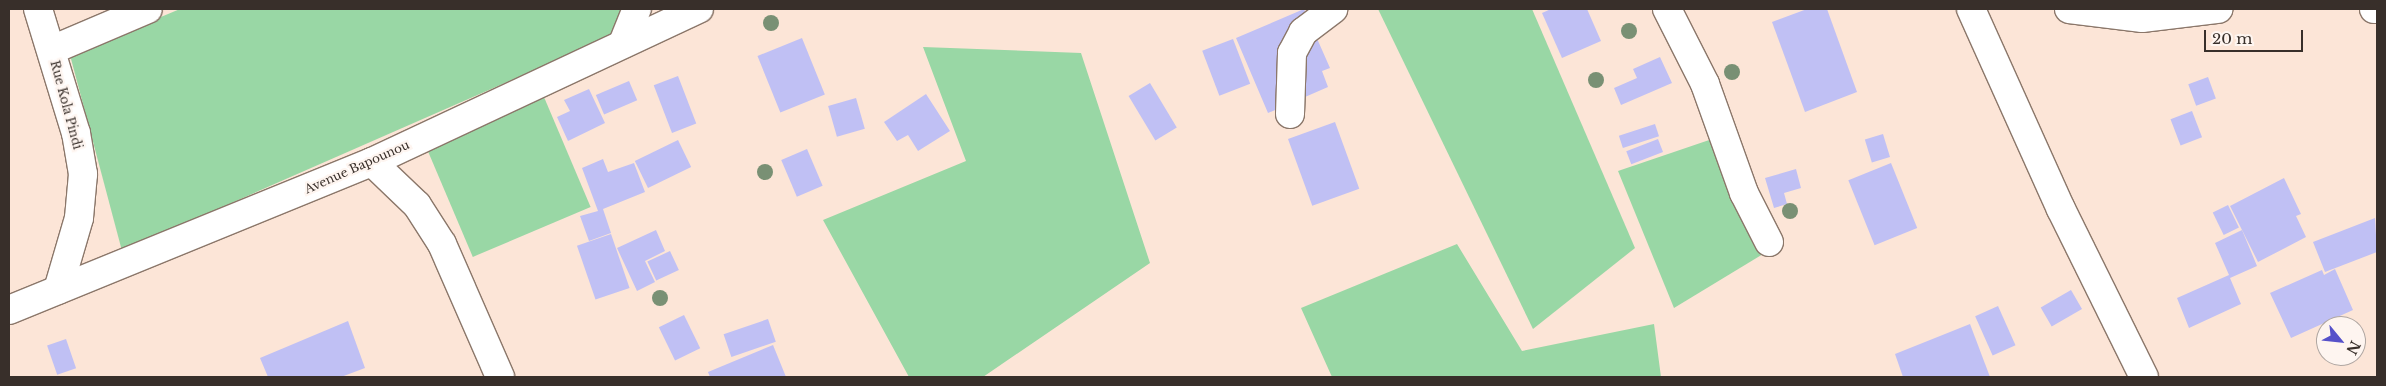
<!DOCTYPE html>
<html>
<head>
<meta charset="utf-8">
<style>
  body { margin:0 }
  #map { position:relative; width:2386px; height:386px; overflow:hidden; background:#fce5d7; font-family:"Libre Baskerville",serif }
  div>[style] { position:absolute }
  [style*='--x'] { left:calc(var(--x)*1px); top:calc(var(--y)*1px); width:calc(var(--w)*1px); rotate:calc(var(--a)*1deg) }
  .green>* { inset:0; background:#99d7a5; transform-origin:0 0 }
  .building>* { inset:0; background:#c0c0f4; transform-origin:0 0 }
  .roads { filter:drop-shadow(1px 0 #8b776a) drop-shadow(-1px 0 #8b776a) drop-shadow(0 1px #8b776a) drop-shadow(0 -1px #8b776a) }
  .minor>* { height:28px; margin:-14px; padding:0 14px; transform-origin:14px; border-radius:14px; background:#fff }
  .trees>* { width:16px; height:16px; margin:-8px; border-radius:50%; background:#799074 }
  span { translate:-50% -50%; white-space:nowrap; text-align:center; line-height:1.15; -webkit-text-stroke:4.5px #fef5f0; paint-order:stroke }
  .street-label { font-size:12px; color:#382f2a }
  .frame { position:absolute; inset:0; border:10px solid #382f2a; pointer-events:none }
  .north { position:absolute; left:2316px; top:316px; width:50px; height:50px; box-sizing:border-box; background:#fef5f0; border:1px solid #afa6a1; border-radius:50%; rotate:118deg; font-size:14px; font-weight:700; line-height:20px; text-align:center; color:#382f2a }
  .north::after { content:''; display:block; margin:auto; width:18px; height:22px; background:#5651c9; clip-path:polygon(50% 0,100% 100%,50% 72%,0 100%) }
  .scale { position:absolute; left:2204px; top:30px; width:99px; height:22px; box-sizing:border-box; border:2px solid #382f2a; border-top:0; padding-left:6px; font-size:15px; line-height:18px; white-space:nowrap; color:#382f2a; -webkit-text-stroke:4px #fef5f0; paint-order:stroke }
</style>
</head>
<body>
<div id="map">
  <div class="green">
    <div style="clip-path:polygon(180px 9px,626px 9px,614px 35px,122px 251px,70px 55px)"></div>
    <div style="clip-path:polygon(1378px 9px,1532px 9px,1635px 248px,1533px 329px)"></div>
    <div style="clip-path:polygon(923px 47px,1081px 53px,1150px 263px,983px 377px,909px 377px,823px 220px,966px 161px)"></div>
    <div style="left:541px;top:90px;width:127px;height:128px;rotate:67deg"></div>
    <div style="clip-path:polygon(1721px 136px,1768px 251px,1674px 308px,1618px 171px)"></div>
    <div style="clip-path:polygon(1457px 244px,1522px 351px,1654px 324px,1661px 377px,1332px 377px,1301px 308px)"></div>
  </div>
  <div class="building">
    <div style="clip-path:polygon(1304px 9px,1330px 68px,1322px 71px,1328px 87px,1268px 113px,1236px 38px)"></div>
    <div style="clip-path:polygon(1551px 9px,1587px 9px,1601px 41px,1562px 58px,1542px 13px)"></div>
    <div style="clip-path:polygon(1807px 9px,1827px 9px,1857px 92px,1805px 112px,1772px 22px)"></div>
    <div style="left:802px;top:38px;width:61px;height:48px;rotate:68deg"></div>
    <div style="left:1233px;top:39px;width:48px;height:33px;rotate:69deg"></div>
    <div style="clip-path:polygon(1660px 57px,1672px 83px,1621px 105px,1614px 88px,1637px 78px,1633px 69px)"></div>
    <div style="left:678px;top:76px;width:51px;height:26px;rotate:69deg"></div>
    <div style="left:2208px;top:77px;width:23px;height:21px;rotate:70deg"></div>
    <div style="left:629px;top:81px;width:21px;height:36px;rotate:67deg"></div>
    <div style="left:1150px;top:83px;width:52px;height:25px;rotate:59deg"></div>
    <div style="clip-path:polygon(589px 89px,605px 123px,568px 141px,557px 117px,570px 111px,564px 100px)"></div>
    <div style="clip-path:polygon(926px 94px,950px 131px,918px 151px,908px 135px,897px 141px,884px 122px)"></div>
    <div style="left:856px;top:98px;width:32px;height:29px;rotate:74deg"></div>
    <div style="left:2192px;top:111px;width:28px;height:23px;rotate:69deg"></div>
    <div style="left:1335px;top:122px;width:71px;height:50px;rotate:70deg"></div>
    <div style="left:1655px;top:124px;width:13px;height:38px;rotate:72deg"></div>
    <div style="left:1883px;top:134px;width:24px;height:19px;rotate:73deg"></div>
    <div style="left:1658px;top:139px;width:14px;height:34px;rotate:69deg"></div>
    <div style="left:678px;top:140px;width:30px;height:48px;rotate:64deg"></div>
    <div style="left:807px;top:149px;width:40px;height:28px;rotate:67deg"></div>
    <div style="clip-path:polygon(603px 159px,608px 172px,634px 163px,645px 192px,603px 209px,611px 233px,589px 241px,580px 216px,598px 211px,582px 168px)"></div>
    <div style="left:1891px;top:163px;width:70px;height:46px;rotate:68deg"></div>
    <div style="clip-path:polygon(1796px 169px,1801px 188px,1784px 193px,1787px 204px,1774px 208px,1765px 178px)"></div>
    <div style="clip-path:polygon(2284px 178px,2301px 214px,2296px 216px,2306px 237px,2258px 262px,2230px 206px)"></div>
    <div style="left:2228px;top:205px;width:25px;height:17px;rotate:64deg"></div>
    <div style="clip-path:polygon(2375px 218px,2377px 252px,2325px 272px,2313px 242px)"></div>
    <div style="clip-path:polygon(656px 230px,665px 251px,645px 261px,655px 282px,637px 291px,617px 248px)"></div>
    <div style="clip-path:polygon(2242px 230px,2257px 266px,2230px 278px,2241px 304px,2189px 328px,2177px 298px,2229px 275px,2215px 243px)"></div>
    <div style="left:611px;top:234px;width:57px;height:36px;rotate:71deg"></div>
    <div style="left:670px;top:251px;width:21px;height:25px;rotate:65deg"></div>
    <div style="clip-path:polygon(2335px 269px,2353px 310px,2291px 338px,2270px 293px,2322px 270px,2324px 275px)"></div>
    <div style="left:2071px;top:290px;width:22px;height:35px;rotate:60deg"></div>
    <div style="left:1998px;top:306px;width:43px;height:25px;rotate:66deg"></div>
    <div style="left:684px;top:315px;width:37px;height:28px;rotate:64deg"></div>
    <div style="left:768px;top:319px;width:24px;height:47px;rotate:71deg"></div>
    <div style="clip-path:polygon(348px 321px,365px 368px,341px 377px,268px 377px,260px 358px)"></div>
    <div style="clip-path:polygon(1970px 324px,1990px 377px,1903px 377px,1895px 354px)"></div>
    <div style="left:66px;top:339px;width:31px;height:20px;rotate:71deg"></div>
    <div style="clip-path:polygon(773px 345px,786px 377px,710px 377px,708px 372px)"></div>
  </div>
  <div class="roads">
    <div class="minor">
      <div style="--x:38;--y:9;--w:130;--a:73"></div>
      <div style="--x:76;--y:133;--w:42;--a:80.3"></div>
      <div style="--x:83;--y:174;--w:44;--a:95.2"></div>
      <div style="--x:79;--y:218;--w:75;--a:106.3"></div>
      <div style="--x:1667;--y:9;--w:84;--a:63.1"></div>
      <div style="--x:1705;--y:84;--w:116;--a:70.3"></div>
      <div style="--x:1744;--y:193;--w:55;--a:63"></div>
      <div style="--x:1971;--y:9;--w:219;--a:65.8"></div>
      <div style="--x:2061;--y:209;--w:187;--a:63.7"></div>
      <div style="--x:2069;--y:9;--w:74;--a:7"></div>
      <div style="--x:2142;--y:18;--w:77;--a:-6.8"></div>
      <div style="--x:2374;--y:9;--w:3;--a:0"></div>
      <div style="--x:623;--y:43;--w:37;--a:-68"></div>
      <div style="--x:52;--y:50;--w:104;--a:-23.1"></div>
      <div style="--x:1290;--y:114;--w:61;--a:-88.1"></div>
      <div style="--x:1292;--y:53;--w:24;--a:-62"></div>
      <div style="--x:1303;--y:32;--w:38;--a:-37"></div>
      <div style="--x:372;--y:162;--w:62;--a:43.7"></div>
      <div style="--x:417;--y:205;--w:46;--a:57.3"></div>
      <div style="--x:442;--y:244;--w:145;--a:66.4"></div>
      <div style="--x:9;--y:310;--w:392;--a:-22.2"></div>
      <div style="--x:372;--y:162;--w:361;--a:-25.1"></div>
    </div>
  </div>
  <div class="trees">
    <div style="left:771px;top:23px"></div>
    <div style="left:1629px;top:31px"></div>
    <div style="left:1732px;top:72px"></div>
    <div style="left:1596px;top:80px"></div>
    <div style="left:765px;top:172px"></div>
    <div style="left:1790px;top:211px"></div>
    <div style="left:660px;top:298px"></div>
  </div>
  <div class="street-label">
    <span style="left:66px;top:105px;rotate:75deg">Rue Kola Pindi</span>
    <span style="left:357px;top:167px;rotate:-24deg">Avenue Bapounou</span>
  </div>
  <div class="frame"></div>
  <div class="north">N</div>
  <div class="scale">20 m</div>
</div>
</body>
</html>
